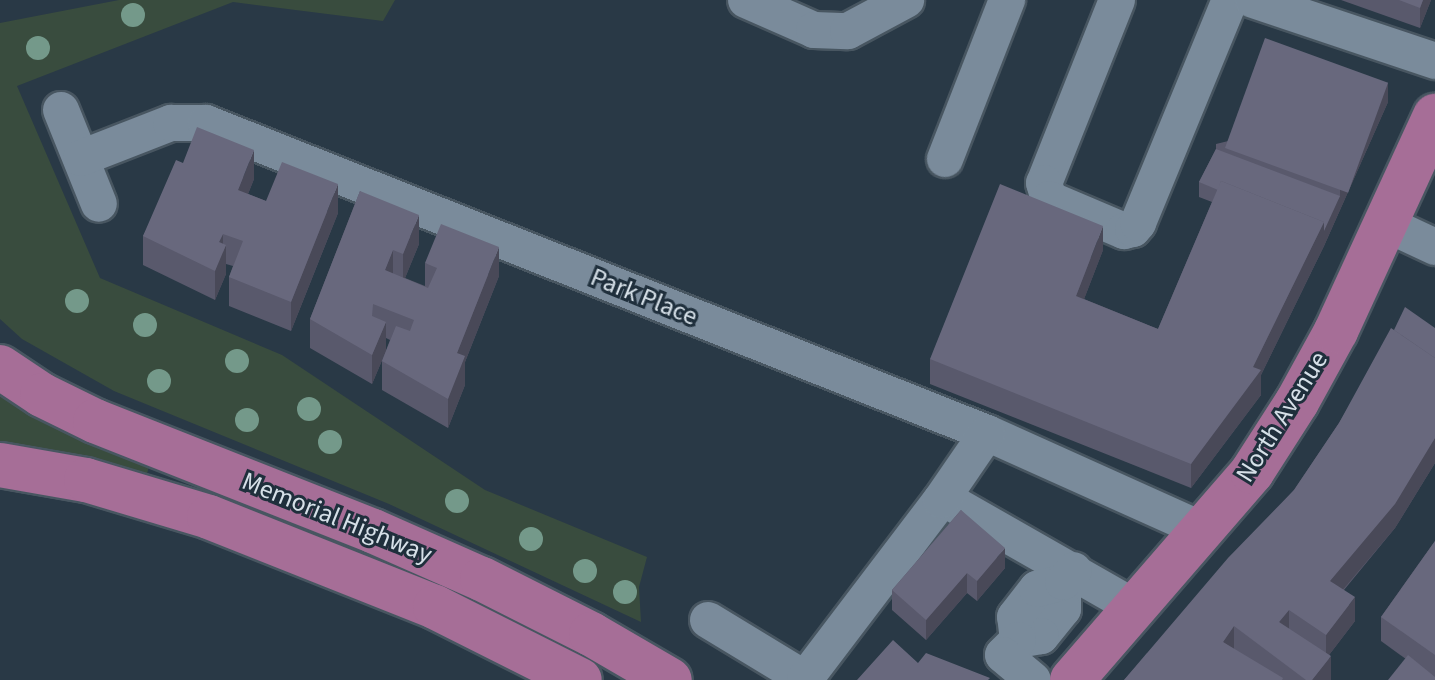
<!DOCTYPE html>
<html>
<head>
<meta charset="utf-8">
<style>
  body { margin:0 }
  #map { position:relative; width:1435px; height:680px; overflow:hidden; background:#293946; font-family:"Source Sans 3",sans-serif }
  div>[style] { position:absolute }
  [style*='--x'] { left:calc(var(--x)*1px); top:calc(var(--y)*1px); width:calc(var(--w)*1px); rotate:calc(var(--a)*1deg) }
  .green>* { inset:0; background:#394c3e }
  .roads { filter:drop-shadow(2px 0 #485661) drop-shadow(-2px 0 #485661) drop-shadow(0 2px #485661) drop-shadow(0 -2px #485661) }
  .minor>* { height:36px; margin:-18px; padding:0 18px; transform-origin:18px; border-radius:18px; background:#7a8b9b }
  .major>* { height:44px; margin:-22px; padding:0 22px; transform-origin:22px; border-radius:22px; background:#a66e97 }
  .trees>* { width:24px; height:24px; margin:-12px; border-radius:50%; background:#74998a }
  .wall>* { inset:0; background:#59596c }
  .shaded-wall>* { inset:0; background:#494958 }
  .building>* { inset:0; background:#68687d; transform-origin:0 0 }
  span { translate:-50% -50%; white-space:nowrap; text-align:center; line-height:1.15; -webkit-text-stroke:6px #1f2f3c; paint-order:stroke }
  .street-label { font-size:26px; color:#d6e0e8 }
</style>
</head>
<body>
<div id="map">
  <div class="green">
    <div style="clip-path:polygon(119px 0,395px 0,383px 21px,233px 2px,17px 86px,100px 278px,282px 355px,485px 490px,647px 557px,639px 587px,641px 622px,389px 504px,114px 391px,22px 339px,0 319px,0 23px)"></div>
    <div style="clip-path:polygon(0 391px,27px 413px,149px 466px,146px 478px,0 447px)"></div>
  </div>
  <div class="roads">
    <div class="minor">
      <div style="--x:746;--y:0;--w:74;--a:23.8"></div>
      <div style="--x:814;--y:30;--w:34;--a:2"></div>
      <div style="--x:848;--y:31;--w:66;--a:-28.1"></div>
      <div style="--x:1117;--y:0;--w:197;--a:111.7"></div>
      <div style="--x:1044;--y:183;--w:17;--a:73"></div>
      <div style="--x:1049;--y:199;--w:82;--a:23.1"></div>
      <div style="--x:1124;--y:231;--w:9;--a:-13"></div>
      <div style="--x:1133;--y:229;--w:8;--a:-50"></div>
      <div style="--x:1138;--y:223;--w:241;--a:-67.6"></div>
      <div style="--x:1253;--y:0;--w:192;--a:18.5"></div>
      <div style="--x:61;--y:110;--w:101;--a:68"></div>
      <div style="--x:81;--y:158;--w:97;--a:-21.3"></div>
      <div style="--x:171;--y:123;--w:35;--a:0"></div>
      <div style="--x:206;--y:123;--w:840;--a:21.65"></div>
      <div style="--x:987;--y:433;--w:235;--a:24.2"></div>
      <div style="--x:945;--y:159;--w:171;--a:-68.7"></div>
      <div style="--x:1386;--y:224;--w:54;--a:25.1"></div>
      <div style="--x:943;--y:498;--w:220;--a:29.7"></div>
      <div style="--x:1063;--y:582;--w:27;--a:90"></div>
      <div style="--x:1063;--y:609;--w:35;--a:129"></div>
      <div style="--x:1041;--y:636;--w:23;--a:170"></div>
      <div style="--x:1018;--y:640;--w:23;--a:-97"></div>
      <div style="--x:1015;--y:617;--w:36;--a:-52"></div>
      <div style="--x:1037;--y:589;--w:27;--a:-15"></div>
      <div style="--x:1063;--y:582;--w:16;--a:-47"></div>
      <div style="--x:708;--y:620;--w:114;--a:31.3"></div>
      <div style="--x:805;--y:679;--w:225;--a:-52.8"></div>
      <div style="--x:941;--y:500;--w:81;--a:-55.5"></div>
      <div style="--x:1018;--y:640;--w:21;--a:135"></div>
      <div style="--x:1003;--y:655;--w:39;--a:40"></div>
    </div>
    <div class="major">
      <div style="--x:0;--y:367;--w:50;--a:33.7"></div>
      <div style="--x:42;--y:395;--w:59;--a:26.1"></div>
      <div style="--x:95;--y:421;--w:299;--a:21.6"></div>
      <div style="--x:373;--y:531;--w:119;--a:23.8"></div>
      <div style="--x:482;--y:579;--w:122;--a:26.8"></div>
      <div style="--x:591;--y:634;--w:91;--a:30.2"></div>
      <div style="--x:0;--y:465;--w:87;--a:9.9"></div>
      <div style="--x:86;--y:480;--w:128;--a:16.7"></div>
      <div style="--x:209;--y:517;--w:243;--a:21.7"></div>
      <div style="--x:435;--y:607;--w:162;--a:26.7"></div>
      <div style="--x:1072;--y:680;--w:275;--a:-49.1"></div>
      <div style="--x:1252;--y:472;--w:83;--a:-57.3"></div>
      <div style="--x:1297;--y:402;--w:81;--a:-61.2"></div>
      <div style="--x:1336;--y:331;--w:237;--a:-65.3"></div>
    </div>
  </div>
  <div class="trees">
    <div style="left:133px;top:15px"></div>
    <div style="left:38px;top:48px"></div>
    <div style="left:77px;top:301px"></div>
    <div style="left:145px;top:325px"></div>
    <div style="left:237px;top:361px"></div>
    <div style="left:159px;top:381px"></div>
    <div style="left:309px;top:409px"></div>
    <div style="left:247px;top:420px"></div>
    <div style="left:330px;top:442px"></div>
    <div style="left:457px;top:501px"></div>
    <div style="left:531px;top:539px"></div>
    <div style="left:585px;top:571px"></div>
    <div style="left:625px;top:592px"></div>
  </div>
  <div class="wall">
    <div style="clip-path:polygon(1341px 0,1431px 0,1420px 28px)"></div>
    <div style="clip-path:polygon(1388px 102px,1324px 246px,1261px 375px,1261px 395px,1191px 488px,930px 384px,930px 359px,1103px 250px,1084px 299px,1158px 329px,1212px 202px,1199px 197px,1199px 182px,1216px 149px,1216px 144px)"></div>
    <div style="clip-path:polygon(183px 163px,254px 179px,248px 194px,266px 201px,338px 213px,291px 331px,229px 306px,229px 277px,233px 266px,226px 264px,226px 274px,215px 300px,143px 265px,143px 236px)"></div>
    <div style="clip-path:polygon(360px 191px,419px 244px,405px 278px,425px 286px,425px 263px,499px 276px,465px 362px,465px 385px,448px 428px,382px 390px,382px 361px,390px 340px,386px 338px,386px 351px,372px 384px,310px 348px,310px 319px)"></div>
    <div style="clip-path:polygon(1435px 328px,1435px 463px,1395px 528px,1344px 590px,1355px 621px,1329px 655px,1331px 680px,1124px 680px,1294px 490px,1339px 423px,1394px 330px)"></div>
    <div style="clip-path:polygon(961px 510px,1005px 568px,977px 601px,967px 593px,926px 640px,892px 610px,892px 590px)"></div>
    <div style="clip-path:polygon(1435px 541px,1435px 680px,1381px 641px,1381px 617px)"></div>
  </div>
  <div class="shaded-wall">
    <div style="clip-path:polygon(1423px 0,1431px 0,1420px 28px,1420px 8px)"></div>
    <div style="clip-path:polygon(1388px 82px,1388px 102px,1340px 210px,1340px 190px)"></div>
    <div style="clip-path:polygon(254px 150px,254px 179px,238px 219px,238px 190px)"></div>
    <div style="clip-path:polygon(338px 184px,338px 213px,291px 331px,291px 302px)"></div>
    <div style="clip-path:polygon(1340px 196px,1340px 210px,1324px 246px,1261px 375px,1261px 395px,1191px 488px,1191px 464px,1253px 367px,1324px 222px)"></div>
    <div style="clip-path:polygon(419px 215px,419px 244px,403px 283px,403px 254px)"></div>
    <div style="clip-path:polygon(1103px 226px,1103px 250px,1076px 320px,1076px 296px)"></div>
    <div style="clip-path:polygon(223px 234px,223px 252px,226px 245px,226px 274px,215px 300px,215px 271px,219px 242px)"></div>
    <div style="clip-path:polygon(499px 247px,499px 276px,465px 362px,465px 385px,448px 428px,448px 399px,457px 353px)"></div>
    <div style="clip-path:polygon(393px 250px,393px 279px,385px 270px)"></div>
    <div style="clip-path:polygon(386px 322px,386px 351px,372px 384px,372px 355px)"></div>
    <div style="clip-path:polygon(1435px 438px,1435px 463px,1395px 528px,1330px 605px,1330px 581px)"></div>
    <div style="clip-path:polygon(1005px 548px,1005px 568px,977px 601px,977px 581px)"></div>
    <div style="clip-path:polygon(967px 573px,967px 593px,926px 640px,926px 620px)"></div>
    <div style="clip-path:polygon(1355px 597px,1355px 621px,1326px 659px,1326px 635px)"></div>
    <div style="clip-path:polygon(1289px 610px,1289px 634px,1279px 622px)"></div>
    <div style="clip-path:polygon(1234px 626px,1234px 650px,1223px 642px)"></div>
    <div style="clip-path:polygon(1331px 656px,1331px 680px,1312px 680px)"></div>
  </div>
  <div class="building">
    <div style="clip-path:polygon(1399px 0,1423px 0,1420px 8px)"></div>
    <div style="left:1265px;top:38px;width:131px;height:117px;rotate:20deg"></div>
    <div style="clip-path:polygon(197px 127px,254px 150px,238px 190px,266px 201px,282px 162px,338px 184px,291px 302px,229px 277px,243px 241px,223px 234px,219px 242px,226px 245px,215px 271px,143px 236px,176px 160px,183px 163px)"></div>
    <div style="clip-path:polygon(1216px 149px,1340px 196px,1324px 231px,1324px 222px,1221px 181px,1218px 190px,1199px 182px)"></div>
    <div style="clip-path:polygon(1221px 181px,1324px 222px,1253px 367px,1261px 370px,1191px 464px,930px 359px,1000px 184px,1103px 226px,1076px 296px,1158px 329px)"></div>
    <div style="clip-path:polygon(360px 191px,419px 215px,403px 254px,393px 250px,385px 270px,428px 288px,437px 268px,425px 263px,441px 224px,499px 247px,457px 353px,465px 356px,448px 399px,382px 361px,396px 326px,410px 331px,414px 320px,373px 304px,372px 316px,386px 322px,372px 355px,310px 319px)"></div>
    <div style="clip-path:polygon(1405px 307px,1435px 328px,1435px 358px,1394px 330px)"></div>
    <div style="clip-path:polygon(1391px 328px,1435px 358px,1435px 438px,1395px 504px,1330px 581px,1355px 597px,1326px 635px,1289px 610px,1279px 622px,1331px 656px,1312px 680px,1306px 680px,1234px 626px,1223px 642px,1283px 678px,1282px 680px,1124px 680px,1228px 558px,1294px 490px,1339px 423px)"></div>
    <div style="clip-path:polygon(961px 510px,1005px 548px,977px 581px,967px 573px,926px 620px,892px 590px)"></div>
    <div style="clip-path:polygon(1435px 541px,1435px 655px,1381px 617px)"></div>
    <div style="clip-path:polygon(893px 640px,918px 663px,926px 653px,990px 678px,988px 680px,857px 680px)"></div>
    <div style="clip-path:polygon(1408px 655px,1435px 677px,1435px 680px,1388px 680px)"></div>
  </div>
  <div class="street-label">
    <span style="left:644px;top:297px;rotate:22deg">Park Place</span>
    <span style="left:1282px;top:417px;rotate:-58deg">North Avenue</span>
    <span style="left:337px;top:518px;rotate:22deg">Memorial Highway</span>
  </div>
</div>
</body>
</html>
